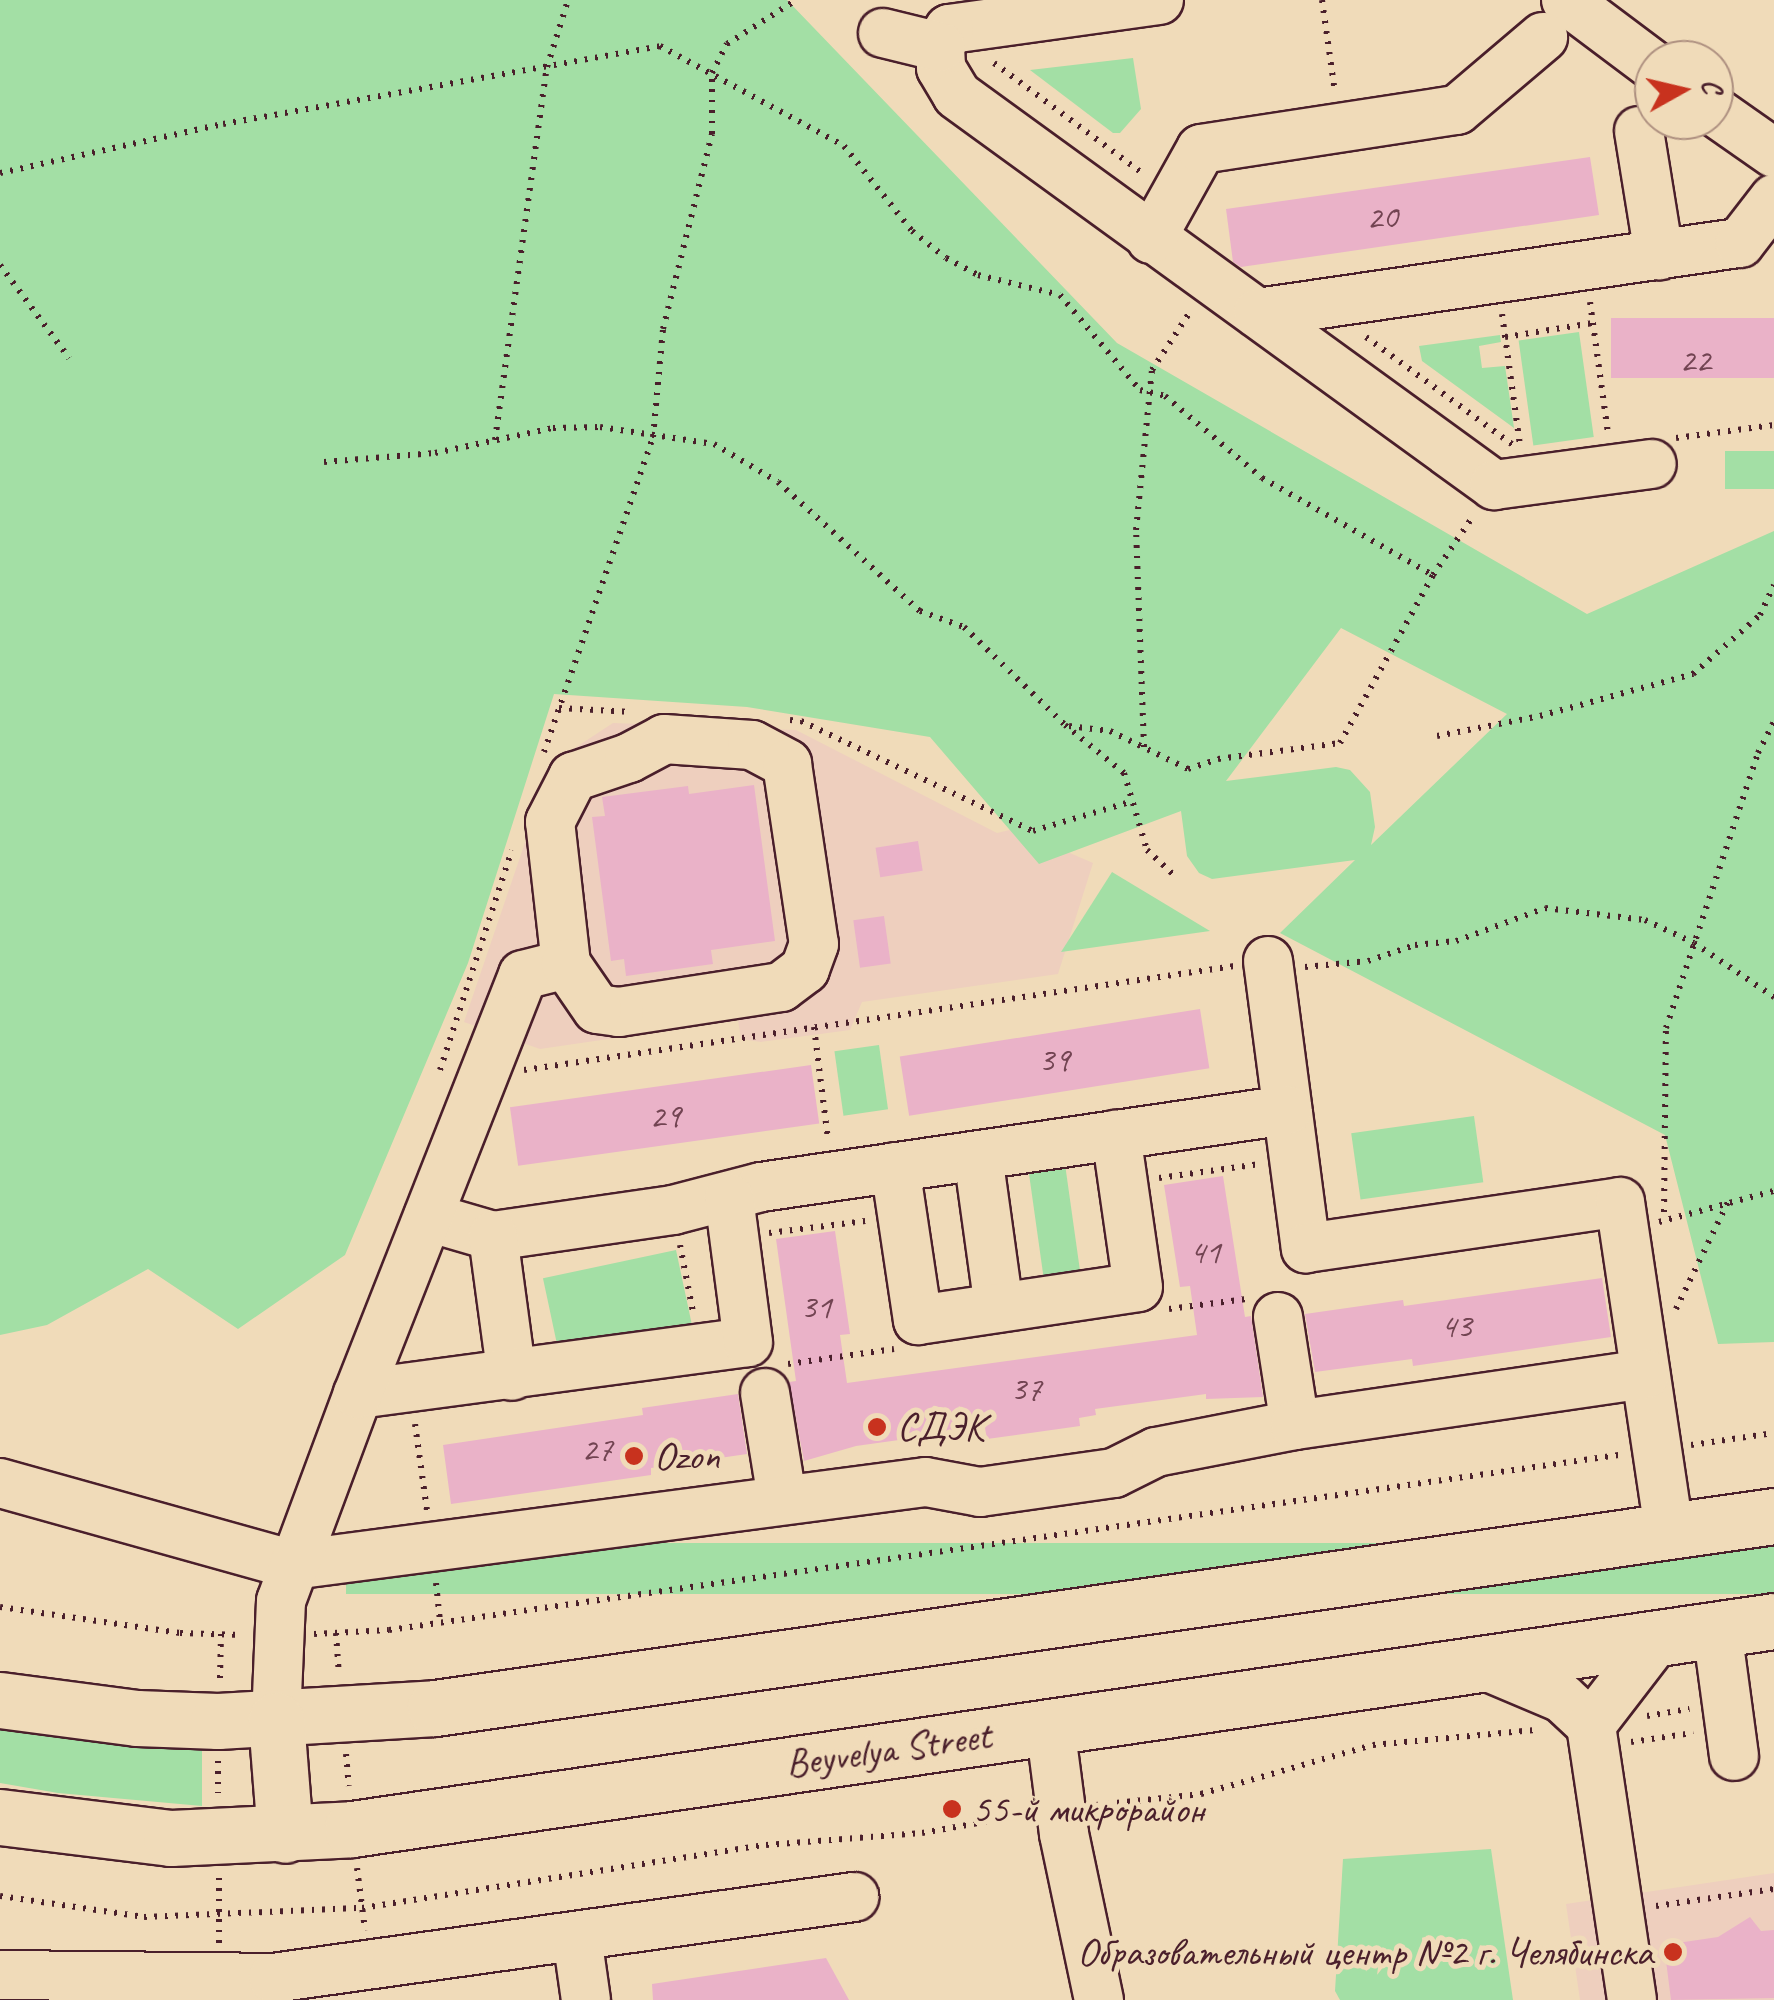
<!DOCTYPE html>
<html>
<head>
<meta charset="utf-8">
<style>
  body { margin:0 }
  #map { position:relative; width:1774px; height:2000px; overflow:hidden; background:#f0dbb9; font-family:Caveat,sans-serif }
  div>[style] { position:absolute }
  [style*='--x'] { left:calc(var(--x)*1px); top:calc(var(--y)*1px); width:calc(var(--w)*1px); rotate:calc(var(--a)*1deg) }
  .built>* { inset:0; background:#eecfbe }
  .green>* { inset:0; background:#a3dfa5; transform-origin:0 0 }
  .building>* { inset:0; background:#eab2c8; transform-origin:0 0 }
  .path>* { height:6px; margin-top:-3px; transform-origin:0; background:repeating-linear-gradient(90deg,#4a1f2b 0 2.5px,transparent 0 10.5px) }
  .roads { filter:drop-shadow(2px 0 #4a1f2b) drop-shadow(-2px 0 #4a1f2b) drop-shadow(0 2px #4a1f2b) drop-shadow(0 -2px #4a1f2b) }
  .minor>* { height:48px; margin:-24px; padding:0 24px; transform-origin:24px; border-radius:24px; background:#f0dbb9 }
  .major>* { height:55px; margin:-27.5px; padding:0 27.5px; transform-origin:27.5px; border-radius:27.5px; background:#f0dbb9 }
  .dots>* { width:28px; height:28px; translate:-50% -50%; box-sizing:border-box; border:5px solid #f0dbb9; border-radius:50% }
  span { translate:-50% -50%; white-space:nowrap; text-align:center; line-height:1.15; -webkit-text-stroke:10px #f0dbb9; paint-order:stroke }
  .number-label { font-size:35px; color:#724452 }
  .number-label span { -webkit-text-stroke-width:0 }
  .poi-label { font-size:40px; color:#4a1f2b }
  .left { translate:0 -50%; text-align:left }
  .right { translate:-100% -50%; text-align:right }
  .street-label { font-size:40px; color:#4a1f2b }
  .north { position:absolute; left:1634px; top:40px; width:100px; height:100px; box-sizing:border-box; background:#f0dbb9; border:2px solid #ae9080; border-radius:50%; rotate:82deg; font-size:28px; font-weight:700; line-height:40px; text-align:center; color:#4a1f2b }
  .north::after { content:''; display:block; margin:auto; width:35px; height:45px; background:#c8321e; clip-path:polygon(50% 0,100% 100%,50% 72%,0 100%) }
</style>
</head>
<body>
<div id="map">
  <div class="built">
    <div style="clip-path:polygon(613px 723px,796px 730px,997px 833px,1014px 829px,1093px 863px,1058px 974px,862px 1002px,850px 1030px,761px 1042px,741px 1039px,738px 1020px,540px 1049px,464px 1022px,552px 763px)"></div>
    <div style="clip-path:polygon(1774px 1873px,1774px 2000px,1580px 2000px,1566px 1904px)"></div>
  </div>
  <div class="green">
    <div style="clip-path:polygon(evenodd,0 0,787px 0,1117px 343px,1587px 614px,1774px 531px,1774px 1342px,1718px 1344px,1665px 1135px,1280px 933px,1355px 860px,1212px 879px,1199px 873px,1187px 856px,1181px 811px,1039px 864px,930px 737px,747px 707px,554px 694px,468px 963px,345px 1255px,238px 1329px,148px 1269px,47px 1325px,0 1335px,0 0,1341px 628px,1507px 714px,1371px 845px,1375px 827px,1370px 792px,1350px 770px,1336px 767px,1226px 781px,1341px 628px)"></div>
    <div style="clip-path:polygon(1133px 58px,1141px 109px,1120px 133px,1113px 133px,1030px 70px)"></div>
    <div style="left:1579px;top:332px;width:106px;height:61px;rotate:82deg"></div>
    <div style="clip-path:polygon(1500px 335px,1501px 342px,1479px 346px,1482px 368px,1505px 366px,1514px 428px,1422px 361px,1419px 346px)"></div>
    <div style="left:1774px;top:451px;width:38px;height:49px;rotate:90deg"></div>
    <div style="clip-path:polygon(1112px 872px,1210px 931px,1061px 952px)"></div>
    <div style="left:879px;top:1045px;width:65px;height:45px;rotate:82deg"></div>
    <div style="left:1474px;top:1116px;width:67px;height:124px;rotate:82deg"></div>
    <div style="left:1065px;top:1164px;width:114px;height:37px;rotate:82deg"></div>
    <div style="left:676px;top:1250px;width:76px;height:136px;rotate:78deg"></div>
    <div style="left:1774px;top:1543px;width:51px;height:1428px;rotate:90deg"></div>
    <div style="clip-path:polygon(0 1727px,202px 1747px,202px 1806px,58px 1793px,0 1783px)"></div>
    <div style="clip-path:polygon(1491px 1849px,1513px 2000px,1340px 2000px,1335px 1991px,1343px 1859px)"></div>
  </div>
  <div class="building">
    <div style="clip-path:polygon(1590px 157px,1599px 215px,1241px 267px,1233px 262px,1226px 209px)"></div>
    <div style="left:1774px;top:318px;width:60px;height:163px;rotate:90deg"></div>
    <div style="clip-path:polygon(754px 785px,775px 941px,711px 950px,713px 964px,626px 976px,624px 959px,611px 961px,592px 817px,605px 816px,602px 797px,688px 786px,689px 794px)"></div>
    <div style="left:918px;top:841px;width:30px;height:43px;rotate:81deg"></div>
    <div style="left:884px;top:916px;width:48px;height:31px;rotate:82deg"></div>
    <div style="left:1200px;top:1009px;width:60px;height:304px;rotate:81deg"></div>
    <div style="left:811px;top:1065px;width:59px;height:304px;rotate:82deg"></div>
    <div style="clip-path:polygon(1223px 1176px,1245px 1317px,1251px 1316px,1263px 1397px,1206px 1399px,1206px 1394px,1095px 1409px,1096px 1415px,1079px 1418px,1080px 1426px,987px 1439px,985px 1428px,856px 1446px,804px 1461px,789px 1382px,796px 1381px,776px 1239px,835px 1231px,850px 1334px,840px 1335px,847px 1383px,1197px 1335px,1190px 1286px,1180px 1287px,1164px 1185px)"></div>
    <div style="clip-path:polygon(1602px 1278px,1611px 1337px,1413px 1366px,1412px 1359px,1315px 1372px,1305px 1314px,1403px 1300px,1404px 1306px)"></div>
    <div style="clip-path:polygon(738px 1394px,747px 1454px,651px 1468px,651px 1475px,451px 1504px,443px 1445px,643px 1415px,642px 1408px)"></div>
    <div style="clip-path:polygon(1750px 1917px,1761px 1931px,1774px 1930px,1774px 1998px,1671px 2000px,1664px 1945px,1718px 1937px)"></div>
    <div style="clip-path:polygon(826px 1958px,849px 2000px,653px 2000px,652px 1984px)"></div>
  </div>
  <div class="path">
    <div style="--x:1322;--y:0;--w:93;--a:82"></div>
    <div style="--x:994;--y:63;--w:188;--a:36.6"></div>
    <div style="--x:0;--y:173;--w:228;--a:-12.4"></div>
    <div style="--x:223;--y:124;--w:444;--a:-10.1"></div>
    <div style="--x:660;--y:46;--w:209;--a:28.5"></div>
    <div style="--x:844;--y:146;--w:109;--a:51.3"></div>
    <div style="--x:912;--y:231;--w:43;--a:38.5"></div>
    <div style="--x:946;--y:258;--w:36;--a:28"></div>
    <div style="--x:978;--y:275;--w:84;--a:13.7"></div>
    <div style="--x:1060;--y:295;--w:124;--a:49.9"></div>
    <div style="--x:1140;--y:390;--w:26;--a:13"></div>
    <div style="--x:1165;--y:396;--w:127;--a:40.2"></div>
    <div style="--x:1262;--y:478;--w:197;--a:29.6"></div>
    <div style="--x:0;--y:265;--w:116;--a:53.4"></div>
    <div style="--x:1590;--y:302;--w:132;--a:82.2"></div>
    <div style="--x:1502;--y:314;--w:133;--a:82.2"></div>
    <div style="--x:1366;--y:337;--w:182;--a:36.3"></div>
    <div style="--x:1505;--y:337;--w:89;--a:-9"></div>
    <div style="--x:1676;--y:438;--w:99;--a:-7.6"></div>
    <div style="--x:495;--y:440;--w:377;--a:-82.1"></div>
    <div style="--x:547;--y:67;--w:70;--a:-72.6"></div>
    <div style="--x:324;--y:462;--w:111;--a:-4.6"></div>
    <div style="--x:435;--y:453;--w:121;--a:-12"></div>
    <div style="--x:553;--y:428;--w:47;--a:-1.2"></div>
    <div style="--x:600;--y:427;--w:115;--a:8.5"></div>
    <div style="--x:714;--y:444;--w:74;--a:30.7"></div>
    <div style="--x:778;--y:482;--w:192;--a:42.3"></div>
    <div style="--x:920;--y:611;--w:47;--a:20"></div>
    <div style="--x:964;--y:627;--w:141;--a:44.1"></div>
    <div style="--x:1065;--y:725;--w:76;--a:39.1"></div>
    <div style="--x:1124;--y:773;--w:80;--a:73.4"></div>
    <div style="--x:1147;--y:850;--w:35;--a:43"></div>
    <div style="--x:559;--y:708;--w:73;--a:3.1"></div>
    <div style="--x:790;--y:720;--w:11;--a:5"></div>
    <div style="--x:801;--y:721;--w:257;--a:25.4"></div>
    <div style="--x:1033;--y:831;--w:104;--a:-16.7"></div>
    <div style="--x:1069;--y:726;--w:41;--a:7"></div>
    <div style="--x:1110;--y:731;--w:87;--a:26"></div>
    <div style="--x:1188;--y:769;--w:32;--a:-18"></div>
    <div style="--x:1218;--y:759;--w:123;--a:-7.5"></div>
    <div style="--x:1340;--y:743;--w:192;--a:-61"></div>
    <div style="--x:1433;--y:575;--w:73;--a:-55.7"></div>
    <div style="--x:1437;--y:736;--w:105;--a:-11"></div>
    <div style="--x:1540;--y:716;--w:159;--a:-15.4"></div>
    <div style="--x:1693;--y:674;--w:89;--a:-41.4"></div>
    <div style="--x:1760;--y:615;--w:33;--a:-65"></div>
    <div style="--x:1144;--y:747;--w:217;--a:-92.1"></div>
    <div style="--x:1136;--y:530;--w:161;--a:-84.3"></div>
    <div style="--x:1152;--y:370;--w:69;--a:-56.8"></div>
    <div style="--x:544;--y:752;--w:333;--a:-70.9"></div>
    <div style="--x:653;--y:437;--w:108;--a:-84.7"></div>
    <div style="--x:663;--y:329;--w:201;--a:-75.9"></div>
    <div style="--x:712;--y:134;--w:61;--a:-90"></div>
    <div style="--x:712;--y:73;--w:33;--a:-63"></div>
    <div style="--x:727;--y:44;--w:82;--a:-32.5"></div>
    <div style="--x:1305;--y:967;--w:63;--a:-5.4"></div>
    <div style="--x:1368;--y:961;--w:50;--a:-18.8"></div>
    <div style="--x:1415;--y:945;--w:41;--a:-5.6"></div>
    <div style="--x:1456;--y:941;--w:95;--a:-20.3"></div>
    <div style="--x:1545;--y:908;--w:101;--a:6.8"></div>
    <div style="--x:1645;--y:920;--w:54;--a:25.1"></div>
    <div style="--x:1694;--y:943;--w:97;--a:34"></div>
    <div style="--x:814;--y:1027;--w:114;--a:82.9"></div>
    <div style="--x:440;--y:1070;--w:231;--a:-71.9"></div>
    <div style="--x:524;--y:1070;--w:718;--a:-8.33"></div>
    <div style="--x:1159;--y:1178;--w:102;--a:-7.9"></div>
    <div style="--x:1664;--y:1212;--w:184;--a:-89.4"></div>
    <div style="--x:1666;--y:1028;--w:290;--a:-71.5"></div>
    <div style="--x:1758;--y:753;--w:35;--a:-63"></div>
    <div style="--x:1659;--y:1222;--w:119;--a:-15.1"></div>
    <div style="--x:769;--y:1233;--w:97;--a:-7.1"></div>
    <div style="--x:680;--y:1245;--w:68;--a:79"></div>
    <div style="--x:1169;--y:1309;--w:78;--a:-7.4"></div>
    <div style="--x:1676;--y:1309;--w:119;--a:-64.1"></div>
    <div style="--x:788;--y:1364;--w:107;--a:-8.1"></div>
    <div style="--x:415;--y:1424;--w:88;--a:82.1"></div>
    <div style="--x:1691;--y:1445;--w:84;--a:-8.2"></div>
    <div style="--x:436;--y:1583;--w:39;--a:84"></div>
    <div style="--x:0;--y:1607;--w:182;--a:8.2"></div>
    <div style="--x:180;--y:1633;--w:62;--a:1.8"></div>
    <div style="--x:336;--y:1633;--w:39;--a:86"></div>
    <div style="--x:314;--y:1634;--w:75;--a:-3.1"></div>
    <div style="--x:389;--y:1630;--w:1242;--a:-8.1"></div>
    <div style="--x:220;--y:1678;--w:44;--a:-88.7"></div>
    <div style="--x:1647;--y:1716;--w:43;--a:-9.5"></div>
    <div style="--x:1631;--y:1742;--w:63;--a:-8.3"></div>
    <div style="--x:346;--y:1754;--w:32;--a:85"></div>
    <div style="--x:218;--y:1761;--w:32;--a:90"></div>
    <div style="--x:1096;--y:1805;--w:106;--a:-6"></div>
    <div style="--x:1201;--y:1794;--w:179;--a:-15.9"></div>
    <div style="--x:1373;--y:1745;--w:163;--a:-5.3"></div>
    <div style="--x:357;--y:1868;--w:63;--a:82.6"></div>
    <div style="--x:0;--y:1896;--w:146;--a:8.3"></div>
    <div style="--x:144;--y:1917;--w:218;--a:-2.4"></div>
    <div style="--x:362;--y:1908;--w:409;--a:-8.9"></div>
    <div style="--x:766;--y:1845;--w:156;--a:-4.4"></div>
    <div style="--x:922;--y:1833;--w:104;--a:-10"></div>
    <div style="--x:1656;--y:1906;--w:119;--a:-8.2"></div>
    <div style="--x:219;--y:1943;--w:67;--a:-90"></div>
  </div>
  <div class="roads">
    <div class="minor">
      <div style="--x:1159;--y:0;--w:212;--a:172.1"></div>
      <div style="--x:949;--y:29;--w:20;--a:117"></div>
      <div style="--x:940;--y:47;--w:21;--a:87"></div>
      <div style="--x:941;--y:68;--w:31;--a:59"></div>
      <div style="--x:957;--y:95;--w:664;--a:35.99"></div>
      <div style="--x:1494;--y:485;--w:159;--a:-7.6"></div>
      <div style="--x:1566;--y:0;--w:110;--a:36.9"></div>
      <div style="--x:883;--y:33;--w:59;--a:13.8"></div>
      <div style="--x:1714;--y:111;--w:73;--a:35"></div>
      <div style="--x:1639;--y:131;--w:126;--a:80.8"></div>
      <div style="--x:1151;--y:239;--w:103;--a:-60.9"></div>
      <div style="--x:1201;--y:149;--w:259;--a:-8.7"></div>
      <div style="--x:1457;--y:110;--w:113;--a:-40.3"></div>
      <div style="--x:1258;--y:313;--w:487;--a:-8.3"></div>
      <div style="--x:1740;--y:243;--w:56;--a:-52.3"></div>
      <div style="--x:1268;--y:961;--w:290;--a:82.5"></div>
      <div style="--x:1306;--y:1248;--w:317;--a:-8.3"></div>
      <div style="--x:1620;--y:1202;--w:333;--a:81.5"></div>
      <div style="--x:978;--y:1156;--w:153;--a:82.1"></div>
      <div style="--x:895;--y:1167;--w:155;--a:81.5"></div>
      <div style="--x:918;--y:1320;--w:222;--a:-8.5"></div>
      <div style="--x:1138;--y:1287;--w:154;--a:-98.2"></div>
      <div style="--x:428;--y:1217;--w:68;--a:16.3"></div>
      <div style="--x:493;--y:1236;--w:182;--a:-8.2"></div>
      <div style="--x:673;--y:1210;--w:91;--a:-14.6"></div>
      <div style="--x:761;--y:1187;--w:532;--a:-8.33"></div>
      <div style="--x:493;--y:1236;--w:141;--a:82.3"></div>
      <div style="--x:1278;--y:1317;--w:109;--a:81.1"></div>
      <div style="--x:765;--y:1393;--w:106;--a:80.8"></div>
      <div style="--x:358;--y:1394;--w:393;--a:-7.6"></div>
      <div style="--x:748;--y:1342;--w:145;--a:-97.5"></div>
      <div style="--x:0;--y:1483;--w:304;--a:15.6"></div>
      <div style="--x:293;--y:1565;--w:638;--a:-7.47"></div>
      <div style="--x:926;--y:1482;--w:55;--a:10.5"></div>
      <div style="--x:980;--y:1492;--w:135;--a:-8.1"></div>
      <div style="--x:1114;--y:1473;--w:47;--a:-26.6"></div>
      <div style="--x:1156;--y:1452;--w:142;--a:-11"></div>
      <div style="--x:1295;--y:1425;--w:354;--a:-8.3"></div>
      <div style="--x:1717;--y:1630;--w:127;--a:82.3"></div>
      <div style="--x:1481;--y:1664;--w:88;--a:22.8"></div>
      <div style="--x:1562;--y:1698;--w:40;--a:43"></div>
      <div style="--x:276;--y:1720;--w:119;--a:-87.6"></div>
      <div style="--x:281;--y:1601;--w:221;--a:-69.6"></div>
      <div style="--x:358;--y:1394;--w:450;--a:-68.5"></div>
      <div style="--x:523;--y:975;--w:44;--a:-14.3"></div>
      <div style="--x:566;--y:964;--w:143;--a:-96.4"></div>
      <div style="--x:550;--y:822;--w:51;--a:-62.9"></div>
      <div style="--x:573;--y:777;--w:59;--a:-18.7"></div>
      <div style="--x:629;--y:758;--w:40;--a:-28"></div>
      <div style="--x:664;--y:739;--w:88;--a:3.9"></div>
      <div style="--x:752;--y:745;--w:40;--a:28"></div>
      <div style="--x:787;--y:764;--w:182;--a:81.5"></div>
      <div style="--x:814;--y:944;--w:27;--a:110"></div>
      <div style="--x:805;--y:969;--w:30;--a:143"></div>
      <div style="--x:781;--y:987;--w:164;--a:171.2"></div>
      <div style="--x:619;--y:1012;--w:22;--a:-172"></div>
      <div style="--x:597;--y:1009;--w:55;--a:-124.6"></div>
      <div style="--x:1050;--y:1726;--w:109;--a:82.6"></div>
      <div style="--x:1064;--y:1834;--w:170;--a:78.1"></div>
      <div style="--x:577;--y:1937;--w:64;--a:81.9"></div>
      <div style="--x:0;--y:1975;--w:273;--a:0.6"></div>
      <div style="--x:273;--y:1978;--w:587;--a:-7.94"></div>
      <div style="--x:1632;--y:2000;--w:278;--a:-98.5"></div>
      <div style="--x:1591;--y:1725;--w:108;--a:-52.5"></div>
    </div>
    <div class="major">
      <div style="--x:0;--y:1700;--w:138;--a:7.5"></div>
      <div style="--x:137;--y:1718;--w:81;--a:2.1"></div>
      <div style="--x:218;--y:1721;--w:217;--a:-3.4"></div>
      <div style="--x:435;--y:1708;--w:1353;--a:-8.16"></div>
      <div style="--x:276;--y:1720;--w:115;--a:85.5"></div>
      <div style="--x:0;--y:1817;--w:172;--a:7"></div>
      <div style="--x:171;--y:1838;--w:181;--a:-2.8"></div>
      <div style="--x:352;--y:1829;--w:1437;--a:-8.32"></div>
    </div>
  </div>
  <div class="dots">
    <div style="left:877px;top:1427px;background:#c8321e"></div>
    <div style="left:634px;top:1456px;background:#c8321e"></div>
    <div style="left:952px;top:1809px;background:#c8321e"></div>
    <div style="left:1673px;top:1952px;background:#c8321e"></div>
  </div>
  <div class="number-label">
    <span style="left:1382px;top:217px">20</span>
    <span style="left:1695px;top:360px">22</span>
    <span style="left:1054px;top:1060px">39</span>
    <span style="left:665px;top:1116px">29</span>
    <span style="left:1205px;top:1252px">41</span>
    <span style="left:816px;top:1307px">31</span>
    <span style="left:1456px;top:1326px">43</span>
    <span style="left:1026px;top:1389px">37</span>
    <span style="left:597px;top:1449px">27</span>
  </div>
  <div class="poi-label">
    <span class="left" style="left:897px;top:1427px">СДЭК</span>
    <span class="left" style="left:654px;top:1456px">Ozon</span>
    <span class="left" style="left:972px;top:1809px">55-й микрорайон</span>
    <span class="right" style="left:1653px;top:1952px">Образовательный центр №2 г. Челябинска</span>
  </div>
  <div class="street-label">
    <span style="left:888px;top:1749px;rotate:-8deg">Beyvelya Street</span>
  </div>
  <div class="north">С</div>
</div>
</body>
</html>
